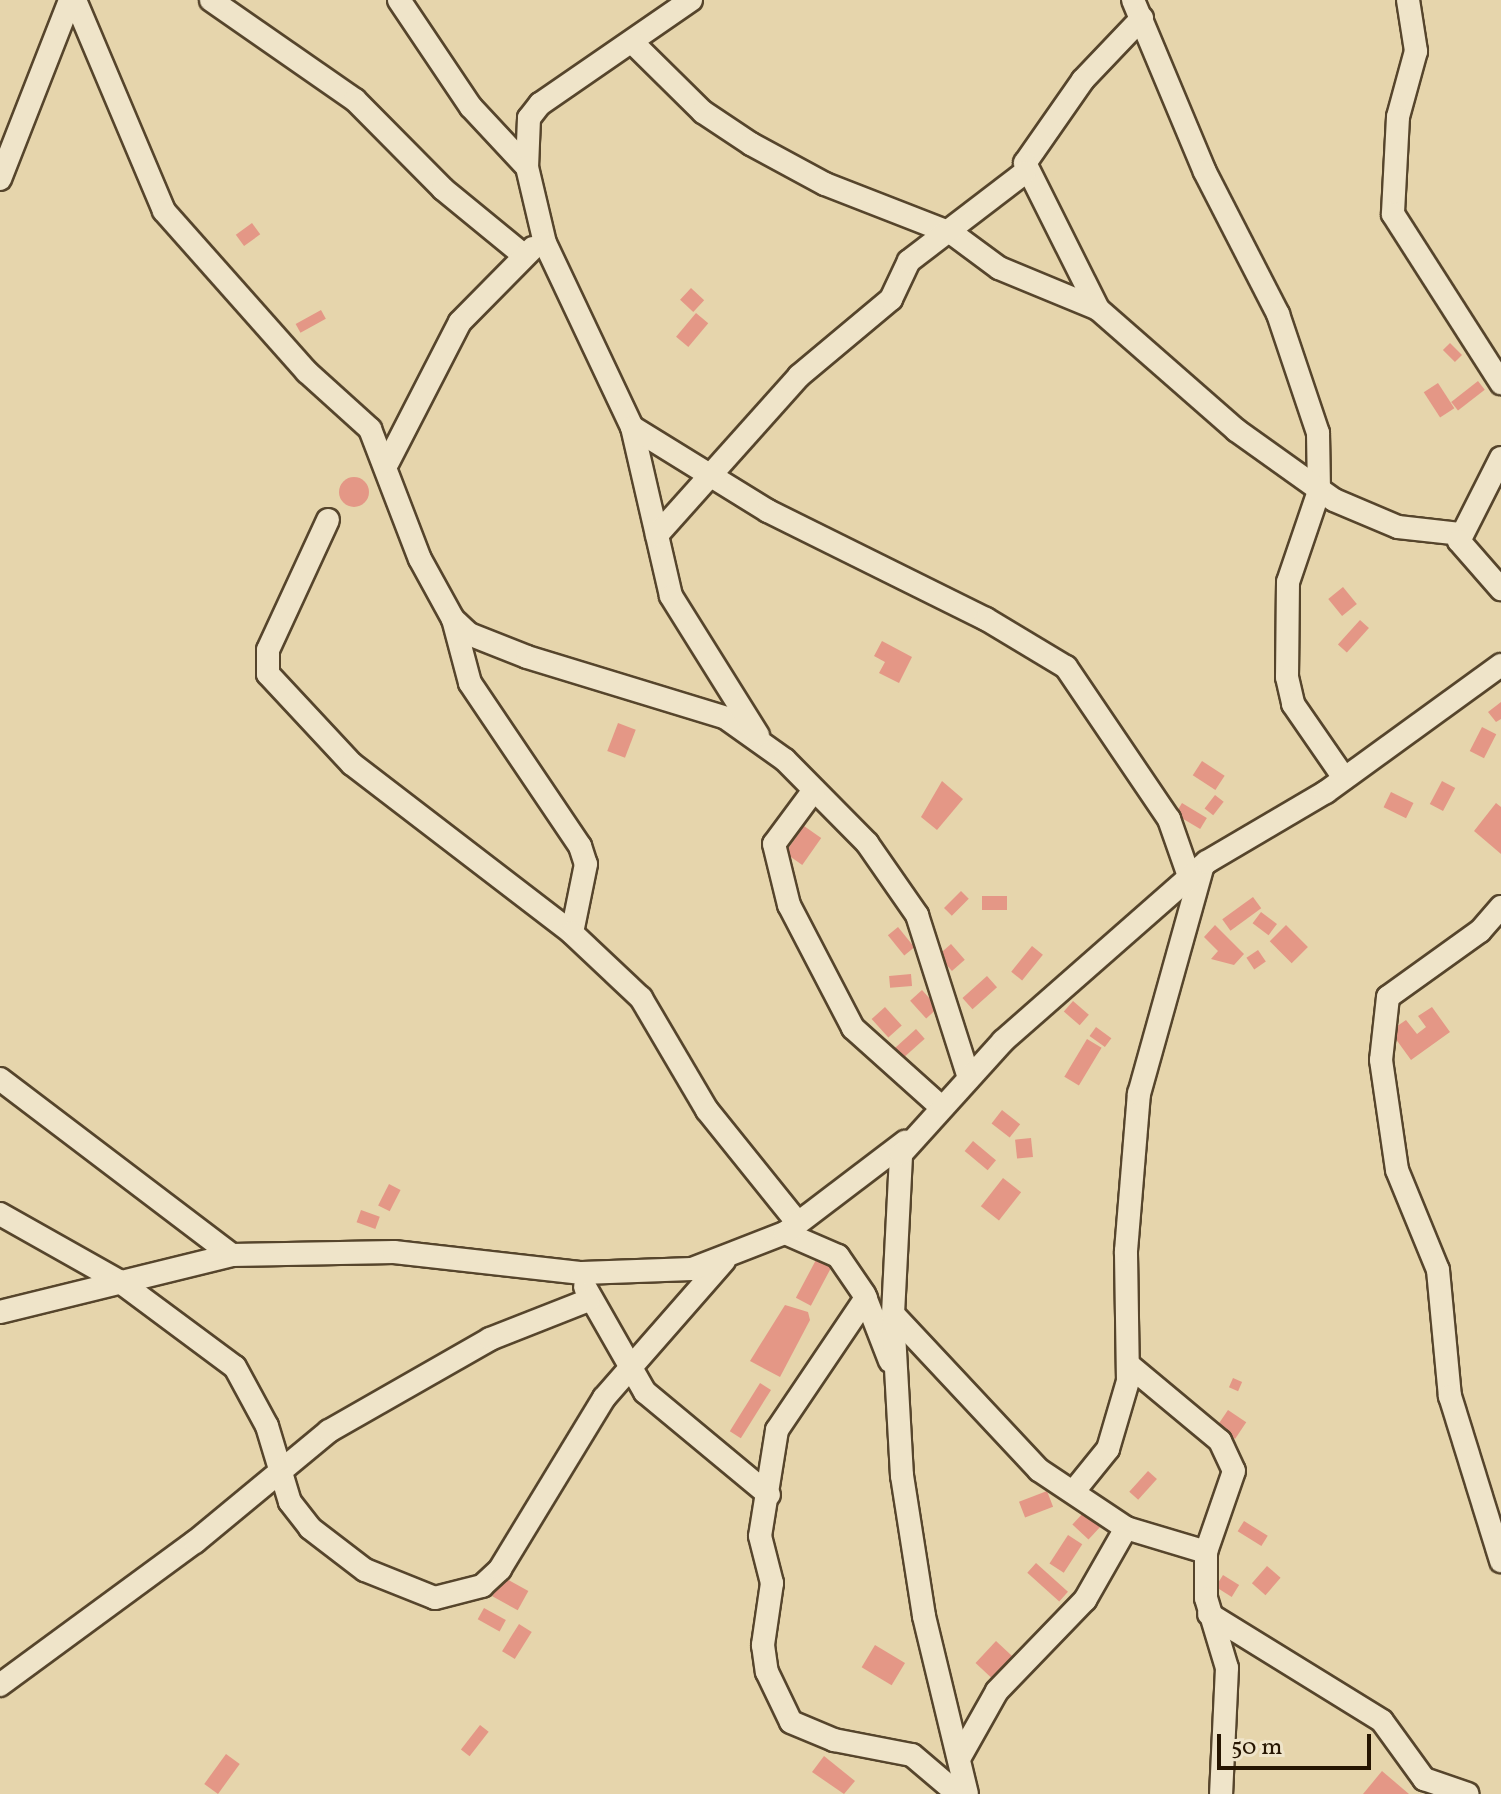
<!DOCTYPE html>
<html>
<head>
<meta charset="utf-8">
<style>
  body { margin:0 }
  #map { position:relative; width:1501px; height:1794px; overflow:hidden; background:#e6d5ac; font-family:Vollkorn,serif }
  div>[style] { position:absolute }
  [style*='--x'] { left:calc(var(--x)*1px); top:calc(var(--y)*1px); width:calc(var(--w)*1px); rotate:calc(var(--a)*1deg) }
  .building>* { inset:0; background:#e49786; transform-origin:0 0 }
  .round { border-radius:50% }
  .roads { filter:drop-shadow(2px 0 #56452c) drop-shadow(-2px 0 #56452c) drop-shadow(0 2px #56452c) drop-shadow(0 -2px #56452c) }
  .minor>* { height:22px; margin:-11px; padding:0 11px; transform-origin:11px; border-radius:11px; background:#efe4c9 }
  span { translate:-50% -50%; white-space:nowrap; text-align:center; line-height:1.15; -webkit-text-stroke:6px #efe4c9; paint-order:stroke }
  .scale { position:absolute; left:1217px; top:1734px; width:154px; height:36px; box-sizing:border-box; border:4px solid #261501; border-top:0; padding-left:10px; font-size:24px; line-height:28px; white-space:nowrap; color:#261501; -webkit-text-stroke:6px #efe4c9; paint-order:stroke }
</style>
</head>
<body>
<div id="map">
  <div class="building">
    <div style="left:252px;top:223px;width:14px;height:20px;rotate:54deg"></div>
    <div style="left:691px;top:288px;width:18px;height:16px;rotate:43deg"></div>
    <div style="left:321px;top:310px;width:10px;height:29px;rotate:61deg"></div>
    <div style="left:696px;top:313px;width:16px;height:31px;rotate:40deg"></div>
    <div style="left:1450px;top:343px;width:17px;height:10px;rotate:45deg"></div>
    <div style="left:1478px;top:381px;width:11px;height:34px;rotate:52deg"></div>
    <div style="left:1438px;top:383px;width:30px;height:17px;rotate:57deg"></div>
    <div class="round" style="left:339px;top:477px;width:30px;height:30px"></div>
    <div style="left:1343px;top:587px;width:22px;height:19px;rotate:51deg"></div>
    <div style="left:1360px;top:620px;width:12px;height:33px;rotate:42deg"></div>
    <div style="clip-path:polygon(882px 641px,912px 657px,899px 683px,879px 673px,885px 662px,874px 656px)"></div>
    <div style="clip-path:polygon(1501px 702px,1501px 719px,1496px 722px,1488px 712px)"></div>
    <div style="left:618px;top:723px;width:19px;height:30px;rotate:21deg"></div>
    <div style="left:1482px;top:727px;width:16px;height:27px;rotate:27deg"></div>
    <div style="left:1202px;top:761px;width:27px;height:17px;rotate:33deg"></div>
    <div style="clip-path:polygon(942px 781px,963px 799px,937px 830px,921px 817px)"></div>
    <div style="left:1442px;top:781px;width:15px;height:26px;rotate:28deg"></div>
    <div style="left:1391px;top:792px;width:25px;height:17px;rotate:26deg"></div>
    <div style="left:1215px;top:795px;width:11px;height:17px;rotate:38deg"></div>
    <div style="left:1182px;top:803px;width:29px;height:13px;rotate:31deg"></div>
    <div style="clip-path:polygon(1496px 803px,1501px 807px,1501px 854px,1474px 831px)"></div>
    <div style="left:804px;top:826px;width:21px;height:33px;rotate:35deg"></div>
    <div style="left:961px;top:891px;width:11px;height:24px;rotate:45deg"></div>
    <div style="left:982px;top:896px;width:25px;height:14px"></div>
    <div style="left:1253px;top:897px;width:14px;height:38px;rotate:54deg"></div>
    <div style="left:1261px;top:912px;width:20px;height:14px;rotate:37deg"></div>
    <div style="clip-path:polygon(1215px 925px,1244px 954px,1234px 965px,1211px 959px,1218px 951px,1204px 937px)"></div>
    <div style="left:1286px;top:925px;width:31px;height:23px;rotate:45deg"></div>
    <div style="left:898px;top:927px;width:26px;height:13px;rotate:51deg"></div>
    <div style="left:951px;top:944px;width:21px;height:17px;rotate:49deg"></div>
    <div style="left:1032px;top:946px;width:14px;height:33px;rotate:39deg"></div>
    <div style="left:1258px;top:950px;width:14px;height:14px;rotate:56deg"></div>
    <div style="left:911px;top:974px;width:12px;height:22px;rotate:85deg"></div>
    <div style="left:987px;top:976px;width:15px;height:33px;rotate:48deg"></div>
    <div style="left:922px;top:990px;width:24px;height:16px;rotate:48deg"></div>
    <div style="left:1073px;top:1001px;width:21px;height:14px;rotate:41deg"></div>
    <div style="left:885px;top:1007px;width:25px;height:18px;rotate:48deg"></div>
    <div style="clip-path:polygon(1432px 1007px,1450px 1032px,1411px 1060px,1390px 1031px,1406px 1020px,1417px 1034px,1426px 1027px,1418px 1016px)"></div>
    <div style="left:1096px;top:1027px;width:19px;height:11px;rotate:36deg"></div>
    <div style="left:916px;top:1029px;width:13px;height:35px;rotate:48deg"></div>
    <div style="left:1087px;top:1039px;width:17px;height:44px;rotate:31deg"></div>
    <div style="left:1002px;top:1110px;width:23px;height:17px;rotate:38deg"></div>
    <div style="left:1031px;top:1138px;width:19px;height:16px;rotate:84deg"></div>
    <div style="left:973px;top:1141px;width:30px;height:13px;rotate:40deg"></div>
    <div style="left:1003px;top:1178px;width:23px;height:36px;rotate:38deg"></div>
    <div style="left:389px;top:1184px;width:13px;height:24px;rotate:27deg"></div>
    <div style="left:361px;top:1210px;width:20px;height:13px;rotate:20deg"></div>
    <div style="left:817px;top:1258px;width:17px;height:45px;rotate:28deg"></div>
    <div style="clip-path:polygon(785px 1305px,808px 1312px,810px 1320px,780px 1377px,750px 1361px)"></div>
    <div style="left:1233px;top:1378px;width:10px;height:10px;rotate:24deg"></div>
    <div style="left:760px;top:1383px;width:13px;height:57px;rotate:32deg"></div>
    <div style="left:1228px;top:1410px;width:22px;height:20px;rotate:34deg"></div>
    <div style="left:1148px;top:1471px;width:12px;height:28px;rotate:42deg"></div>
    <div style="left:1047px;top:1491px;width:17px;height:30px;rotate:69deg"></div>
    <div style="left:1084px;top:1512px;width:22px;height:17px;rotate:43deg"></div>
    <div style="left:1244px;top:1521px;width:28px;height:12px;rotate:32deg"></div>
    <div style="left:1068px;top:1535px;width:17px;height:34px;rotate:33deg"></div>
    <div style="left:1036px;top:1563px;width:43px;height:13px;rotate:42deg"></div>
    <div style="left:1267px;top:1566px;width:18px;height:23px;rotate:41deg"></div>
    <div style="left:1223px;top:1575px;width:19px;height:14px;rotate:32deg"></div>
    <div style="left:503px;top:1577px;width:29px;height:22px;rotate:29deg"></div>
    <div style="left:484px;top:1608px;width:25px;height:13px;rotate:29deg"></div>
    <div style="left:519px;top:1624px;width:15px;height:32px;rotate:32deg"></div>
    <div style="left:996px;top:1641px;width:22px;height:30px;rotate:43deg"></div>
    <div style="left:875px;top:1645px;width:35px;height:26px;rotate:31deg"></div>
    <div style="left:480px;top:1725px;width:11px;height:31px;rotate:38deg"></div>
    <div style="left:226px;top:1754px;width:17px;height:37px;rotate:36deg"></div>
    <div style="clip-path:polygon(824px 1756px,855px 1781px,844px 1794px,812px 1772px)"></div>
    <div style="clip-path:polygon(1382px 1771px,1409px 1794px,1363px 1794px)"></div>
  </div>
  <div class="roads">
    <div class="minor">
      <div style="--x:75;--y:0;--w:229;--a:67.1"></div>
      <div style="--x:164;--y:211;--w:215;--a:48.4"></div>
      <div style="--x:307;--y:372;--w:85;--a:42.1"></div>
      <div style="--x:370;--y:429;--w:139;--a:69"></div>
      <div style="--x:420;--y:559;--w:68;--a:61.2"></div>
      <div style="--x:453;--y:619;--w:22;--a:43"></div>
      <div style="--x:469;--y:634;--w:62;--a:21.6"></div>
      <div style="--x:527;--y:657;--w:208;--a:17"></div>
      <div style="--x:726;--y:718;--w:72;--a:35.4"></div>
      <div style="--x:785;--y:760;--w:117;--a:45.3"></div>
      <div style="--x:867;--y:843;--w:88;--a:55.2"></div>
      <div style="--x:917;--y:915;--w:171;--a:72.3"></div>
      <div style="--x:211;--y:0;--w:175;--a:34.8"></div>
      <div style="--x:355;--y:100;--w:125;--a:45.3"></div>
      <div style="--x:443;--y:189;--w:101;--a:39.4"></div>
      <div style="--x:399;--y:0;--w:129;--a:56.1"></div>
      <div style="--x:471;--y:107;--w:82;--a:47"></div>
      <div style="--x:691;--y:0;--w:183;--a:145.4"></div>
      <div style="--x:540;--y:104;--w:18;--a:128"></div>
      <div style="--x:529;--y:118;--w:49;--a:92.3"></div>
      <div style="--x:527;--y:167;--w:78;--a:76.7"></div>
      <div style="--x:545;--y:243;--w:204;--a:64.7"></div>
      <div style="--x:632;--y:427;--w:173;--a:77"></div>
      <div style="--x:671;--y:596;--w:164;--a:58"></div>
      <div style="--x:1133;--y:0;--w:186;--a:67.3"></div>
      <div style="--x:1205;--y:172;--w:160;--a:62.8"></div>
      <div style="--x:1278;--y:314;--w:126;--a:71.4"></div>
      <div style="--x:1318;--y:433;--w:58;--a:89"></div>
      <div style="--x:1319;--y:491;--w:96;--a:108.8"></div>
      <div style="--x:1288;--y:582;--w:95;--a:90.6"></div>
      <div style="--x:1287;--y:677;--w:28;--a:77"></div>
      <div style="--x:1293;--y:704;--w:90;--a:55.4"></div>
      <div style="--x:1408;--y:0;--w:52;--a:81.1"></div>
      <div style="--x:1416;--y:51;--w:68;--a:105.3"></div>
      <div style="--x:1398;--y:117;--w:97;--a:93"></div>
      <div style="--x:1393;--y:214;--w:201;--a:57.4"></div>
      <div style="--x:1142;--y:18;--w:86;--a:133.6"></div>
      <div style="--x:1083;--y:80;--w:101;--a:124.9"></div>
      <div style="--x:1025;--y:163;--w:163;--a:63.4"></div>
      <div style="--x:1098;--y:309;--w:184;--a:41.2"></div>
      <div style="--x:1236;--y:430;--w:120;--a:35.5"></div>
      <div style="--x:1334;--y:500;--w:69;--a:22.9"></div>
      <div style="--x:1398;--y:527;--w:62;--a:6.4"></div>
      <div style="--x:632;--y:42;--w:100;--a:44.6"></div>
      <div style="--x:703;--y:112;--w:58;--a:33.7"></div>
      <div style="--x:751;--y:144;--w:84;--a:28.4"></div>
      <div style="--x:825;--y:184;--w:137;--a:21.3"></div>
      <div style="--x:953;--y:234;--w:57;--a:36.5"></div>
      <div style="--x:999;--y:268;--w:107;--a:22.5"></div>
      <div style="--x:0;--y:179;--w:192;--a:-68.6"></div>
      <div style="--x:632;--y:427;--w:160;--a:31.7"></div>
      <div style="--x:768;--y:511;--w:243;--a:26.4"></div>
      <div style="--x:986;--y:619;--w:93;--a:31"></div>
      <div style="--x:1066;--y:667;--w:184;--a:55.9"></div>
      <div style="--x:1169;--y:819;--w:64;--a:70.7"></div>
      <div style="--x:1501;--y:458;--w:93;--a:116.8"></div>
      <div style="--x:1459;--y:541;--w:64;--a:48.8"></div>
      <div style="--x:388;--y:462;--w:157;--a:-62.8"></div>
      <div style="--x:460;--y:322;--w:104;--a:-45.4"></div>
      <div style="--x:328;--y:520;--w:143;--a:114.8"></div>
      <div style="--x:268;--y:650;--w:24;--a:90"></div>
      <div style="--x:268;--y:674;--w:123;--a:47"></div>
      <div style="--x:352;--y:764;--w:277;--a:37.5"></div>
      <div style="--x:657;--y:535;--w:213;--a:-48.2"></div>
      <div style="--x:799;--y:376;--w:120;--a:-39.9"></div>
      <div style="--x:891;--y:299;--w:42;--a:-64.7"></div>
      <div style="--x:909;--y:261;--w:145;--a:-37.4"></div>
      <div style="--x:453;--y:619;--w:66;--a:75.1"></div>
      <div style="--x:470;--y:683;--w:197;--a:56"></div>
      <div style="--x:580;--y:846;--w:19;--a:72"></div>
      <div style="--x:586;--y:864;--w:70;--a:101.5"></div>
      <div style="--x:572;--y:933;--w:95;--a:43.3"></div>
      <div style="--x:641;--y:998;--w:130;--a:59.5"></div>
      <div style="--x:707;--y:1110;--w:145;--a:51.2"></div>
      <div style="--x:814;--y:790;--w:67;--a:126.5"></div>
      <div style="--x:774;--y:844;--w:63;--a:76.2"></div>
      <div style="--x:789;--y:905;--w:139;--a:62.5"></div>
      <div style="--x:853;--y:1028;--w:118;--a:41.9"></div>
      <div style="--x:1501;--y:907;--w:32;--a:131"></div>
      <div style="--x:1480;--y:931;--w:113;--a:144.3"></div>
      <div style="--x:1388;--y:997;--w:63;--a:96.3"></div>
      <div style="--x:1381;--y:1060;--w:111;--a:81.7"></div>
      <div style="--x:1397;--y:1170;--w:108;--a:67.7"></div>
      <div style="--x:1438;--y:1270;--w:127;--a:84.6"></div>
      <div style="--x:1450;--y:1396;--w:173;--a:72.8"></div>
      <div style="--x:0;--y:1079;--w:291;--a:37.2"></div>
      <div style="--x:0;--y:1214;--w:137;--a:29.4"></div>
      <div style="--x:119;--y:1281;--w:144;--a:36.6"></div>
      <div style="--x:235;--y:1367;--w:67;--a:61.5"></div>
      <div style="--x:267;--y:1426;--w:79;--a:73.2"></div>
      <div style="--x:290;--y:1502;--w:33;--a:52"></div>
      <div style="--x:310;--y:1528;--w:69;--a:37.4"></div>
      <div style="--x:365;--y:1570;--w:75;--a:21.8"></div>
      <div style="--x:435;--y:1598;--w:49;--a:-14.3"></div>
      <div style="--x:482;--y:1586;--w:25;--a:-43"></div>
      <div style="--x:500;--y:1569;--w:200;--a:-58.7"></div>
      <div style="--x:604;--y:1398;--w:182;--a:-48.8"></div>
      <div style="--x:785;--y:1233;--w:58;--a:23.5"></div>
      <div style="--x:838;--y:1256;--w:46;--a:55.6"></div>
      <div style="--x:864;--y:1294;--w:72;--a:68.8"></div>
      <div style="--x:585;--y:1287;--w:121;--a:60.3"></div>
      <div style="--x:645;--y:1392;--w:161;--a:39.7"></div>
      <div style="--x:866;--y:1298;--w:159;--a:124"></div>
      <div style="--x:777;--y:1430;--w:107;--a:99.1"></div>
      <div style="--x:760;--y:1536;--w:49;--a:75.7"></div>
      <div style="--x:772;--y:1583;--w:63;--a:98.3"></div>
      <div style="--x:763;--y:1645;--w:27;--a:82"></div>
      <div style="--x:767;--y:1672;--w:55;--a:64.4"></div>
      <div style="--x:791;--y:1722;--w:47;--a:22.7"></div>
      <div style="--x:834;--y:1740;--w:79;--a:10.9"></div>
      <div style="--x:912;--y:1755;--w:60;--a:40.3"></div>
      <div style="--x:0;--y:1312;--w:239;--a:-13.8"></div>
      <div style="--x:232;--y:1255;--w:162;--a:-1.1"></div>
      <div style="--x:394;--y:1252;--w:189;--a:6.4"></div>
      <div style="--x:582;--y:1273;--w:110;--a:-2.1"></div>
      <div style="--x:692;--y:1269;--w:100;--a:-21.2"></div>
      <div style="--x:785;--y:1233;--w:151;--a:-37.2"></div>
      <div style="--x:893;--y:1314;--w:214;--a:46.9"></div>
      <div style="--x:1039;--y:1470;--w:105;--a:33.7"></div>
      <div style="--x:1126;--y:1528;--w:84;--a:16.7"></div>
      <div style="--x:1130;--y:1366;--w:117;--a:39.8"></div>
      <div style="--x:1220;--y:1441;--w:33;--a:65"></div>
      <div style="--x:1234;--y:1471;--w:86;--a:109.1"></div>
      <div style="--x:1206;--y:1552;--w:46;--a:90"></div>
      <div style="--x:1206;--y:1598;--w:73;--a:73.3"></div>
      <div style="--x:1227;--y:1668;--w:126;--a:92.7"></div>
      <div style="--x:1074;--y:1491;--w:54;--a:-51"></div>
      <div style="--x:1108;--y:1449;--w:71;--a:-73.6"></div>
      <div style="--x:1128;--y:1381;--w:130;--a:-90.9"></div>
      <div style="--x:1126;--y:1251;--w:158;--a:-85.3"></div>
      <div style="--x:1139;--y:1094;--w:235;--a:-74.4"></div>
      <div style="--x:1209;--y:1614;--w:203;--a:31.7"></div>
      <div style="--x:1382;--y:1721;--w:72;--a:54.1"></div>
      <div style="--x:1424;--y:1779;--w:46;--a:18.8"></div>
      <div style="--x:0;--y:1685;--w:242;--a:-36.3"></div>
      <div style="--x:195;--y:1542;--w:174;--a:-39.6"></div>
      <div style="--x:329;--y:1431;--w:185;--a:-29.7"></div>
      <div style="--x:490;--y:1339;--w:106;--a:-21.5"></div>
      <div style="--x:961;--y:1755;--w:73;--a:-60.6"></div>
      <div style="--x:997;--y:1691;--w:127;--a:-46"></div>
      <div style="--x:1085;--y:1600;--w:83;--a:-60.3"></div>
      <div style="--x:967;--y:1794;--w:183;--a:-103.6"></div>
      <div style="--x:924;--y:1616;--w:142;--a:-98.9"></div>
      <div style="--x:902;--y:1476;--w:162;--a:-93.2"></div>
      <div style="--x:893;--y:1314;--w:160;--a:-87.1"></div>
      <div style="--x:901;--y:1154;--w:152;--a:-47.9"></div>
      <div style="--x:1003;--y:1041;--w:271;--a:-41.3"></div>
      <div style="--x:1207;--y:862;--w:138;--a:-30.5"></div>
      <div style="--x:1326;--y:792;--w:216;--a:-36"></div>
    </div>
  </div>
  <div class="scale">50 m</div>
</div>
</body>
</html>
